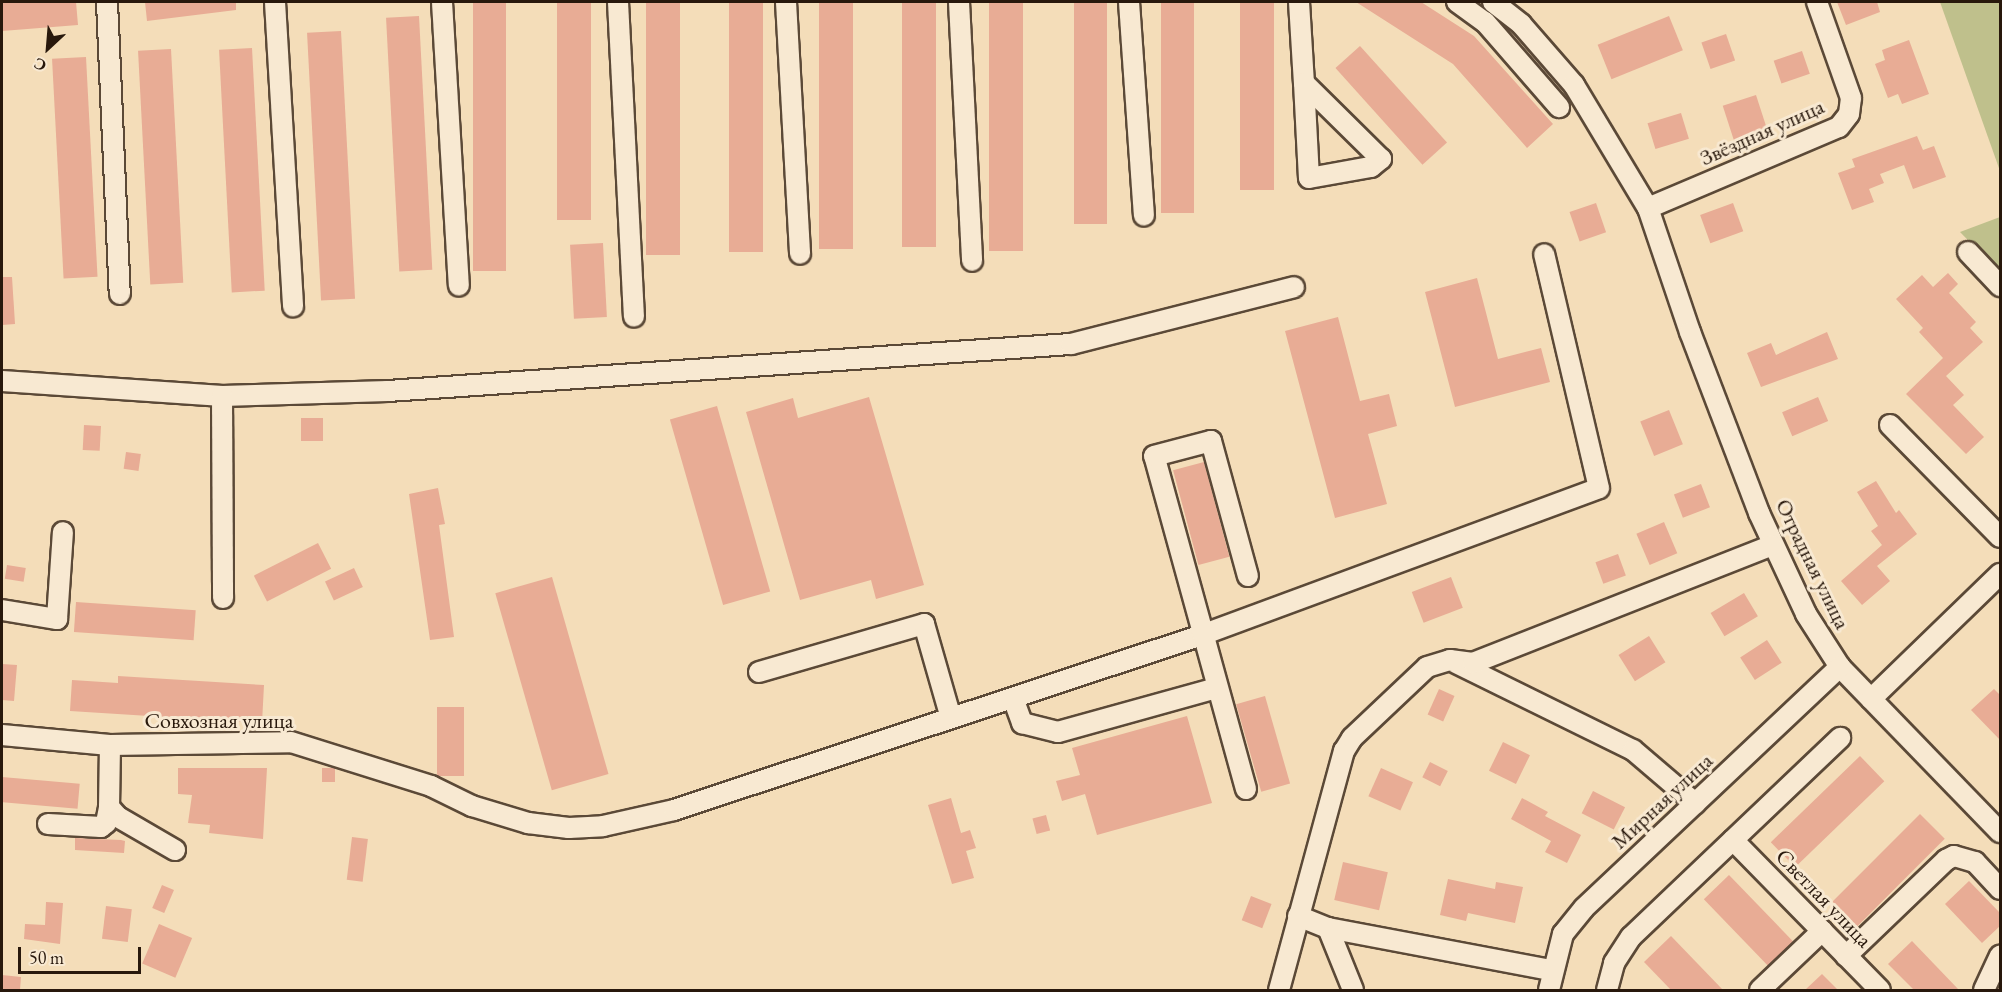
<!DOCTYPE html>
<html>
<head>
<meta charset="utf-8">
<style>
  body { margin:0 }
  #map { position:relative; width:2002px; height:992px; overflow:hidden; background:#f4ddb9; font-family:"EB Garamond",serif }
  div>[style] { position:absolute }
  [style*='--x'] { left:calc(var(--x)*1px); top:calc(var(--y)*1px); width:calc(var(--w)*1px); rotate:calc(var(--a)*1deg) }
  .green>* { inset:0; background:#bfc08c }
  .building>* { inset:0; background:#e8ac95; transform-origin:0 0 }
  .roads { filter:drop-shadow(2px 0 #5b4937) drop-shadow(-2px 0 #5b4937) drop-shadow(0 2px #5b4937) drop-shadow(0 -2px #5b4937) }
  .minor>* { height:20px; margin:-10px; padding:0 10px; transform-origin:10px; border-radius:10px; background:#f8e9d2 }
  span { translate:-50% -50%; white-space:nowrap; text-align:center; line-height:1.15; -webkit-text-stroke:6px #f8e9d2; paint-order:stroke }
  .street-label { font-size:22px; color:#28180c }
  .frame { position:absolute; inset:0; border:3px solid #28180c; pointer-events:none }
  .north { position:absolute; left:18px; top:18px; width:60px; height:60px; -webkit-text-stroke:4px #f8e9d2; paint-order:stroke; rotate:206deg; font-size:16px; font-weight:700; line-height:24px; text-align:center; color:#28180c }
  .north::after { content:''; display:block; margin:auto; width:21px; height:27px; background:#28180c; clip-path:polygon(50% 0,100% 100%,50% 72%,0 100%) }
  .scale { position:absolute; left:18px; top:947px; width:123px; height:27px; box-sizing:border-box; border:3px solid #28180c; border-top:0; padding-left:8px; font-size:18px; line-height:21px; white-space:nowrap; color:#28180c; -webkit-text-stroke:4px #f8e9d2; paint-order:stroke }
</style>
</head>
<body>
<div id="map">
  <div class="green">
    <div style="clip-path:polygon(1940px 2px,2000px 2px,2000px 171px)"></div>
    <div style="clip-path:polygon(2000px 217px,2000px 273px,1960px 232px)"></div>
  </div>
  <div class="building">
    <div style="clip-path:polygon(2px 2px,76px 2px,78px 25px,2px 31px)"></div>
    <div style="clip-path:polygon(145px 2px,236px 2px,236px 10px,147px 21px)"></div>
    <div style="left:473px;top:2px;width:33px;height:269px"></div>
    <div style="left:557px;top:2px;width:34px;height:218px"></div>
    <div style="left:646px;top:2px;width:34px;height:253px"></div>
    <div style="left:729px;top:2px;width:34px;height:250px"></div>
    <div style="left:819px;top:2px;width:34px;height:247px"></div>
    <div style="left:902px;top:2px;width:34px;height:245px"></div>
    <div style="left:989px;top:2px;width:34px;height:249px"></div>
    <div style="left:1074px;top:2px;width:33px;height:222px"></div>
    <div style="left:1161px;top:2px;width:33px;height:211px"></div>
    <div style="left:1240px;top:2px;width:34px;height:188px"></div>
    <div style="clip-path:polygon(1356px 2px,1421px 2px,1474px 36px,1553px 124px,1527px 148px,1453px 64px)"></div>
    <div style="clip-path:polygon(1837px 2px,1877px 2px,1880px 12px,1846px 25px)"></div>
    <div style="left:419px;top:16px;width:254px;height:33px;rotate:87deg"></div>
    <div style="left:1669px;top:16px;width:37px;height:77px;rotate:68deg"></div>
    <div style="left:341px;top:31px;width:268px;height:34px;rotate:87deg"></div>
    <div style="left:1726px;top:34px;width:28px;height:26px;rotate:71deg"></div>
    <div style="clip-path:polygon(1909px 40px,1929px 94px,1902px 104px,1898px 94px,1888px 98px,1875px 64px,1885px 60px,1882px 50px)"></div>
    <div style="left:1360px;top:46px;width:130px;height:33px;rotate:48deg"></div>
    <div style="left:252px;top:48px;width:243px;height:33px;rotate:87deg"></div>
    <div style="left:171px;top:49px;width:234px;height:33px;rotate:87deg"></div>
    <div style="left:1802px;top:51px;width:24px;height:30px;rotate:71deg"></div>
    <div style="left:86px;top:57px;width:220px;height:34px;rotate:87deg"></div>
    <div style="left:1756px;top:95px;width:38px;height:35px;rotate:72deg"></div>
    <div style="left:1681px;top:113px;width:27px;height:35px;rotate:73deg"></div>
    <div style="clip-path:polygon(1917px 136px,1923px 150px,1934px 146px,1946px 177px,1913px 189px,1904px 165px,1880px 174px,1884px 183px,1869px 189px,1874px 202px,1852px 210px,1838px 173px,1855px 167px,1852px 159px)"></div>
    <div style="left:1596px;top:203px;width:31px;height:28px;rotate:71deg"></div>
    <div style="left:1733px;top:203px;width:30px;height:35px;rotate:70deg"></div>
    <div style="left:603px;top:243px;width:74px;height:33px;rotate:87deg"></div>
    <div style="clip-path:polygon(1948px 273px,1958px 284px,1949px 293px,1976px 322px,1970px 328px,1983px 342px,1946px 376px,1964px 395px,1953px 405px,1984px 437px,1966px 454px,1906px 394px,1943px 358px,1919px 332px,1923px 328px,1896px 299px,1922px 275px,1933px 287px)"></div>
    <div style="clip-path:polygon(2px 277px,12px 277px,15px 324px,2px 325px)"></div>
    <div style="clip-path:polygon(1477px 278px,1498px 359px,1541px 348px,1550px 382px,1455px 407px,1425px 292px)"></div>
    <div style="clip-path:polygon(1338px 317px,1360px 401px,1389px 394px,1397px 426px,1368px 434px,1387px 504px,1335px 518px,1285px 331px)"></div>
    <div style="clip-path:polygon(1827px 332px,1838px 359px,1761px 387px,1747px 353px,1771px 343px,1776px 355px)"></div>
    <div style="clip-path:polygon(869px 397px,924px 585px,876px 599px,871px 580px,800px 600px,746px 412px,793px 398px,798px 418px)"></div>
    <div style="left:1818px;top:397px;width:26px;height:39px;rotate:67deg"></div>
    <div style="left:717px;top:406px;width:193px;height:49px;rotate:74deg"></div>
    <div style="left:1669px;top:410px;width:37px;height:31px;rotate:68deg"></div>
    <div style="left:301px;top:418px;width:22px;height:23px"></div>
    <div style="left:84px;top:425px;width:17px;height:25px;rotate:3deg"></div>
    <div style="left:126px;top:452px;width:15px;height:17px;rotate:8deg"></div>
    <div style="left:1204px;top:462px;width:98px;height:32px;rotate:75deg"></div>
    <div style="clip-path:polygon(1876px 481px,1896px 513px,1899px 510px,1917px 534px,1877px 566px,1890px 581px,1862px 605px,1841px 581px,1882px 545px,1871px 531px,1878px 526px,1857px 492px)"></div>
    <div style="left:1701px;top:484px;width:25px;height:29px;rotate:69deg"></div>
    <div style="clip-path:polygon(438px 488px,445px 524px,439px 525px,454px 637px,430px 640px,409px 494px)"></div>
    <div style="left:1664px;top:522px;width:34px;height:30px;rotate:67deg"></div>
    <div style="left:318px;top:543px;width:29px;height:72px;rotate:63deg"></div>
    <div style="left:1618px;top:554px;width:23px;height:24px;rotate:70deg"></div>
    <div style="left:7px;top:565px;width:19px;height:14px;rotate:9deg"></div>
    <div style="left:354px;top:568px;width:21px;height:32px;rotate:65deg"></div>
    <div style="left:552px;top:577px;width:205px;height:59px;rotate:74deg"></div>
    <div style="left:1451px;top:577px;width:33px;height:42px;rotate:69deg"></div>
    <div style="left:1744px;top:593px;width:27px;height:39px;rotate:59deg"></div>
    <div style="left:76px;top:602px;width:120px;height:30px;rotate:4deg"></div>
    <div style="left:1649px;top:636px;width:31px;height:36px;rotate:58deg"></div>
    <div style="left:1767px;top:640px;width:27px;height:32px;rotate:57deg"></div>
    <div style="clip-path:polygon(2px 664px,17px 665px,14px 701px,2px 700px)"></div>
    <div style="clip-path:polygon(118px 676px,264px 685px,262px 723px,70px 711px,72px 680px,118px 683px)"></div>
    <div style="left:1439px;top:689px;width:17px;height:28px;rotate:24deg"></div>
    <div style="clip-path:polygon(1994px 689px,2001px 696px,2001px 741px,1971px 710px)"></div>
    <div style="left:1265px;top:696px;width:91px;height:30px;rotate:74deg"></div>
    <div style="left:437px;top:707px;width:27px;height:69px"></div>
    <div style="clip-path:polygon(1187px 716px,1212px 803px,1097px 835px,1085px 794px,1062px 801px,1056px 781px,1080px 775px,1072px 748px)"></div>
    <div style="left:1503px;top:742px;width:30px;height:32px;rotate:26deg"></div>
    <div style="left:1860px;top:756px;width:35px;height:124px;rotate:46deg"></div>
    <div style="left:1430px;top:762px;width:20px;height:17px;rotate:27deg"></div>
    <div style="clip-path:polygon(178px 768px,267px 768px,263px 839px,209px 833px,210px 825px,188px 823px,192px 795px,178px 794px)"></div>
    <div style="left:322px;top:768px;width:13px;height:14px"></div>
    <div style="left:1381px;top:768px;width:35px;height:31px;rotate:24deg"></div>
    <div style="left:2px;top:777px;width:78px;height:25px;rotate:5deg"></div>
    <div style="left:1593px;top:791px;width:36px;height:25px;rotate:27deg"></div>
    <div style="clip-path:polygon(951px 798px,961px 833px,970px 830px,976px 848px,966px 851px,974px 878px,952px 884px,928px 805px)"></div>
    <div style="clip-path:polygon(1522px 798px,1548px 812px,1545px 816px,1581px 835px,1567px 863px,1545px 852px,1551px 841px,1511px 819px)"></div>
    <div style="left:1920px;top:814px;width:35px;height:124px;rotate:45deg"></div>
    <div style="left:1046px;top:815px;width:16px;height:14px;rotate:75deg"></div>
    <div style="left:352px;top:837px;width:16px;height:43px;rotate:7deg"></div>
    <div style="clip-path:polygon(75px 838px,121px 840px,125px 841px,124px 853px,75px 850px)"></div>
    <div style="left:1343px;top:862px;width:46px;height:39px;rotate:13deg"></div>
    <div style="left:1729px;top:875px;width:93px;height:35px;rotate:46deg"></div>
    <div style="clip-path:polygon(1448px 879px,1495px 889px,1496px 882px,1523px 887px,1515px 923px,1468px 913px,1466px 921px,1440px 915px)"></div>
    <div style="clip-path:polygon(1969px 881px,2001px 914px,2001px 925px,1982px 943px,1945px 904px)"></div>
    <div style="left:162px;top:885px;width:13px;height:25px;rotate:23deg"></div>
    <div style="left:1251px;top:896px;width:22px;height:26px;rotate:21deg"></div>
    <div style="clip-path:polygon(46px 902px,63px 903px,60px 944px,24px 939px,25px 924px,45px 925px)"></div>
    <div style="left:106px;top:906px;width:26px;height:33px;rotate:7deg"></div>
    <div style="left:159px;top:924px;width:36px;height:43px;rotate:23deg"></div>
    <div style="clip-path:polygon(1671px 936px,1723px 990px,1671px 990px,1644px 962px)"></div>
    <div style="clip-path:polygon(1912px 941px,1959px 990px,1914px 990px,1888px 964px)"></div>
    <div style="clip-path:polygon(1822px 974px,1838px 990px,1805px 990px)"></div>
    <div style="clip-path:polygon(2px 975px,21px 977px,20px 990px,2px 990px)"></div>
  </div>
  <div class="roads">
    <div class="minor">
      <div style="--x:107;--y:2;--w:292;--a:87.5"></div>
      <div style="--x:275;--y:2;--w:305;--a:86.6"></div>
      <div style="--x:442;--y:2;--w:284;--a:86.6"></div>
      <div style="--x:618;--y:2;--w:315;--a:87.1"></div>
      <div style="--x:786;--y:2;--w:252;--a:86.8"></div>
      <div style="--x:959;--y:2;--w:259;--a:87.1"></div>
      <div style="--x:1129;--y:2;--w:214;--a:86"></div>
      <div style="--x:1299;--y:2;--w:81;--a:86.5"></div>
      <div style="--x:1304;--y:83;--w:95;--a:87"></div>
      <div style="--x:1309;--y:178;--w:63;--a:-10.1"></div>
      <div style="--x:1371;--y:167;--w:13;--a:-39"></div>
      <div style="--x:1381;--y:159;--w:108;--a:-135.4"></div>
      <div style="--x:1457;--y:2;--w:34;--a:36"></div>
      <div style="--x:1485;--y:22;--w:113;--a:49"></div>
      <div style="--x:1493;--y:2;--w:36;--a:38"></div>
      <div style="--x:1521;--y:24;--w:81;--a:49"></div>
      <div style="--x:1574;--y:85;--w:144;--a:59"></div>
      <div style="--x:1648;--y:208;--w:131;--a:71.3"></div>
      <div style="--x:1690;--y:332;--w:194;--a:69.1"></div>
      <div style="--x:1759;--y:513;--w:111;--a:65"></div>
      <div style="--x:1806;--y:614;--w:63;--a:57.3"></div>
      <div style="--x:1840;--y:667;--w:230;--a:45.9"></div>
      <div style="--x:1648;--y:208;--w:207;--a:-23"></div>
      <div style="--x:1839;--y:127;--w:16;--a:-52"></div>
      <div style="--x:1849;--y:114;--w:16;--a:-83"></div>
      <div style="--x:1851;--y:98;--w:102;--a:-109.5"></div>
      <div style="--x:1968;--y:252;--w:47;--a:46.7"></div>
      <div style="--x:2;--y:381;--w:221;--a:3.9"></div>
      <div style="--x:222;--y:396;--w:166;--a:-1.7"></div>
      <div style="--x:388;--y:391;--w:685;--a:-3.94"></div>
      <div style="--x:1071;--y:344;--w:230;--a:-14.3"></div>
      <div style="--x:222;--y:396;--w:202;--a:89.7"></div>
      <div style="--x:1890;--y:425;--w:157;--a:45.5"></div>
      <div style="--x:2;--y:610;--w:56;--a:9.3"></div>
      <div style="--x:57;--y:619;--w:87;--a:-86.1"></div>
      <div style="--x:1456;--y:663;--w:197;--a:26.2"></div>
      <div style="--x:1633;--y:750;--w:82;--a:40.5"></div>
      <div style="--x:759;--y:672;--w:172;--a:-16.2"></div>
      <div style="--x:924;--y:624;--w:98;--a:74"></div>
      <div style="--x:1013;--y:698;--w:27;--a:70"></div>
      <div style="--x:1022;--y:723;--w:37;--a:14"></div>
      <div style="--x:1058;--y:732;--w:165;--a:-15.5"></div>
      <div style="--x:1871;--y:699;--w:180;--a:-44.1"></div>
      <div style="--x:2;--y:735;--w:108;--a:5.3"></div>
      <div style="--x:110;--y:745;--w:181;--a:-0.9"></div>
      <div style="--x:291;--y:742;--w:147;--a:17.4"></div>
      <div style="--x:431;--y:786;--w:46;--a:26"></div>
      <div style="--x:472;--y:806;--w:59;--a:16.9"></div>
      <div style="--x:528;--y:823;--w:41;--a:7"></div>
      <div style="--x:569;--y:828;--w:34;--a:-3"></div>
      <div style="--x:603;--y:826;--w:73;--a:-12.7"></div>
      <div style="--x:674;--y:810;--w:556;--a:-18.34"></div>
      <div style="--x:1202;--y:635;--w:423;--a:-20.3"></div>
      <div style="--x:1599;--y:488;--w:240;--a:-103.2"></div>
      <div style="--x:110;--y:745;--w:62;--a:90.9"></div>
      <div style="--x:109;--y:807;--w:13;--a:48"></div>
      <div style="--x:118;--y:817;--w:66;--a:30.1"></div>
      <div style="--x:1246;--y:789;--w:345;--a:-105.4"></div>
      <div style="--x:1154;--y:456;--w:59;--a:-14.7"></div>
      <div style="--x:1211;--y:441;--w:140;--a:74.7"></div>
      <div style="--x:48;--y:824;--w:53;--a:3.2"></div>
      <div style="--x:101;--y:827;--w:6;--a:-39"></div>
      <div style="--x:106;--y:823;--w:16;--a:-79"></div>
      <div style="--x:1733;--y:840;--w:210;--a:45.6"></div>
      <div style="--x:1298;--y:916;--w:32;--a:22"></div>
      <div style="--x:1328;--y:928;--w:227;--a:10.7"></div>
      <div style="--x:1328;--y:928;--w:67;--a:68"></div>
      <div style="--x:1846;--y:956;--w:139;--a:-43.8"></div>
      <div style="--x:1946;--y:860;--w:9;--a:-27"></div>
      <div style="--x:1954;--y:856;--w:22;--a:16"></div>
      <div style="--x:1975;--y:862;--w:37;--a:47"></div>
      <div style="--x:1279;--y:990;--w:248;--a:-74.8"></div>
      <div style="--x:1344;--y:751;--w:15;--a:-58"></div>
      <div style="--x:1352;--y:738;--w:103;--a:-43.4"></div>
      <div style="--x:1427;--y:667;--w:24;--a:-17"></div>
      <div style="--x:1450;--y:660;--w:23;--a:7"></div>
      <div style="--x:1473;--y:663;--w:321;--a:-21.5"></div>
      <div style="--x:1549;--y:990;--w:58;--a:-76"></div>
      <div style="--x:1563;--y:934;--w:33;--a:-51"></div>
      <div style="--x:1584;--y:908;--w:352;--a:-43.3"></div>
      <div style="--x:1607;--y:990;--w:28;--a:-75"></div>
      <div style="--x:1614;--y:963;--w:31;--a:-57"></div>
      <div style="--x:1631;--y:937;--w:289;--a:-43.6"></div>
      <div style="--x:1760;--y:990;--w:86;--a:-43.6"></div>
      <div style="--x:1984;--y:990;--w:38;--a:-65"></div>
    </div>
  </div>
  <div class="street-label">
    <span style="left:1762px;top:132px;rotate:-24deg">Звёздная улица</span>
    <span style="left:1813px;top:564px;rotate:64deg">Отрадная улица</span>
    <span style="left:219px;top:721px">Совхозная улица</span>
    <span style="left:1662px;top:801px;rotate:-43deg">Мирная улица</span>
    <span style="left:1824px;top:898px;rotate:46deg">Светлая улица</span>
  </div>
  <div class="frame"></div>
  <div class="north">С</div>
  <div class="scale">50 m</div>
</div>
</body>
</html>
